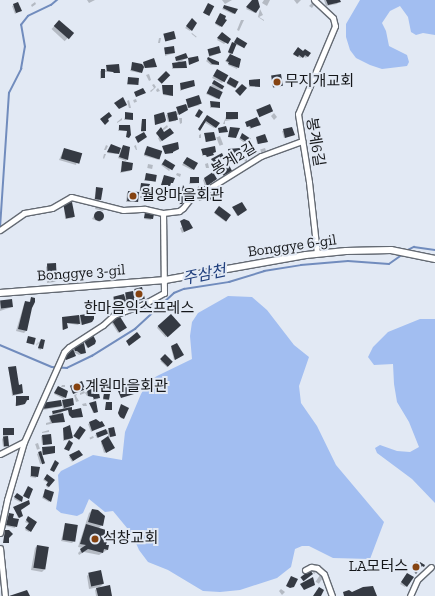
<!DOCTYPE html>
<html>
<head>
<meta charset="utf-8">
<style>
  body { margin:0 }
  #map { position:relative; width:435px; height:596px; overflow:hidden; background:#e2e9f4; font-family:"Zilla Slab","Noto Sans KR",serif }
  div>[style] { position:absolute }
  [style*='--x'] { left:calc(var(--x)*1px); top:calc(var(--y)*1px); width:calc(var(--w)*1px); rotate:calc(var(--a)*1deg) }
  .green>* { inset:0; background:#a2bef1 }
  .shadow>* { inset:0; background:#0003; transform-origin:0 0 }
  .stream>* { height:1.5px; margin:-0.75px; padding:0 0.75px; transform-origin:0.75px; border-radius:0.75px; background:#718cbd }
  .building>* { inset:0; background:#353a43; transform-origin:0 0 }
  .round { border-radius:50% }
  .roads { filter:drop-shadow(1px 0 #646a73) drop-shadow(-1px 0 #646a73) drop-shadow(0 1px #646a73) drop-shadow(0 -1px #646a73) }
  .minor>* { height:5px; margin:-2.5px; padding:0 2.5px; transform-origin:2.5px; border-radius:2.5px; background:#fff }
  .tertiary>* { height:6px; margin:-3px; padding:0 3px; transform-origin:3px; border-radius:3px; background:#fff }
  .dots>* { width:11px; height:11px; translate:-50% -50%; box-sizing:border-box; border:2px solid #e2e9f4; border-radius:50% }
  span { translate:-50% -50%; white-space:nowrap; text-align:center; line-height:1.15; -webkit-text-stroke:4px #e2e9f4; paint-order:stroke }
  .poi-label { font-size:15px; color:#15171a }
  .left { translate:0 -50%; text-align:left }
  .right { translate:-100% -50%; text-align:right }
  .street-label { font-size:15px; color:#15171a }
  .water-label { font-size:16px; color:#21407e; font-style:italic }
</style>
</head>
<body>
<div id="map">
  <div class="green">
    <div style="clip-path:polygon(360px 0,435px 0,435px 35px,423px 33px,416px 35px,411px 32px,408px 17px,400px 6px,390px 11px,382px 23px,386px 31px,389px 46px,407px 55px,409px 62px,407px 66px,382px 69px,370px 65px,356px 58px,350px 50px,346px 37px,346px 24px)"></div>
    <div style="clip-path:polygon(228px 296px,252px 297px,267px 310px,294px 345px,309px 357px,299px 386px,301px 403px,317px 426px,336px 465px,384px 522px,370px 559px,333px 558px,309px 546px,302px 546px,295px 549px,291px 567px,277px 578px,240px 590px,220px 592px,203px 591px,168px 570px,148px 562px,139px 550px,132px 534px,113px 511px,105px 512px,89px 499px,83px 513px,77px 516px,61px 513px,56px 509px,59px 490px,58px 475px,61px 471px,93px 455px,122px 460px,125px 432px,141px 394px,148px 382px,157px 376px,192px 359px,190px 336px,192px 322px,198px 313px)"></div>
    <div style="clip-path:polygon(420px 319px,435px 319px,435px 503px,412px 479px,377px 453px,375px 448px,380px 445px,397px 451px,410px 452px,419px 447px,409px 422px,397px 402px,394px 384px,393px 364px,374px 365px,368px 357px,373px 347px,388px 332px)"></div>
  </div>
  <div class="shadow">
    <div style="clip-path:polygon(87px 0,95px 0,89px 3px)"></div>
    <div style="clip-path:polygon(222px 0,232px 0,225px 4px)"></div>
    <div style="clip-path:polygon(254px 0,257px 0,255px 13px,246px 9px)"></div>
    <div style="clip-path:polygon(264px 0,270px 0,267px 6px,262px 3px)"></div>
    <div style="clip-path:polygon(294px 0,301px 0,297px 4px)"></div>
    <div style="clip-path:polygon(324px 0,340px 0,337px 4px,326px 6px)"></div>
    <div style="clip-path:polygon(35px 2px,36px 4px,32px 7px,31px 5px)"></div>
    <div style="clip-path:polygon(312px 3px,314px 5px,312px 8px,309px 6px)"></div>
    <div style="clip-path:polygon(18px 4px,20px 11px,15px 14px,12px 6px)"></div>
    <div style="clip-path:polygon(224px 6px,235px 13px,233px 14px,222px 9px)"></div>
    <div style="clip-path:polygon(260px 9px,263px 15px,259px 17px,264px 20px,264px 21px,258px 17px)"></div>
    <div style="clip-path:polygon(219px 15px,221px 26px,220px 27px,215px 24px)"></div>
    <div style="clip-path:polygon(192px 20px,196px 23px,190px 31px,185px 28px)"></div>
    <div style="clip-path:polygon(241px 20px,244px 20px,239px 31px,237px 30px)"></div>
    <div style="left:59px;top:21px;width:18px;height:11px;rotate:43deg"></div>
    <div style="left:192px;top:33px;width:6px;height:1px;rotate:39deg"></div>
    <div style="clip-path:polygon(221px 34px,230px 39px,224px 44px,217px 40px)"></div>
    <div style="clip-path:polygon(159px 38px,161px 38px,160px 43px,158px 43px)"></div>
    <div style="clip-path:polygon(236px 40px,243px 47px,236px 45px,231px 55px,240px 59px,237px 69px,228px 65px,229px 64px,225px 61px,230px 54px,229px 54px,233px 44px)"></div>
    <div style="clip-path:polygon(165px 49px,174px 53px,165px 56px)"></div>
    <div style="clip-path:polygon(208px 50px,220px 53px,209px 57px)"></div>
    <div style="clip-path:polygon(297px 50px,303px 52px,310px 53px,306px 58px,303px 56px,301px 58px,293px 55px)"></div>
    <div style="clip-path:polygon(176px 57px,187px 58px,178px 63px)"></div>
    <div style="clip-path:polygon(209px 58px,218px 65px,211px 65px,206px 61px)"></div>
    <div style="clip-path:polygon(143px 62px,155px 67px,142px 68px,140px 73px,130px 71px,133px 63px,143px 65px)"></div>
    <div style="clip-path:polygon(173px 64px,186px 68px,172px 69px)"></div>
    <div style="clip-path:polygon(107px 66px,119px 72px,104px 72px,104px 77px,100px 79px,100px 71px,106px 70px)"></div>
    <div style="clip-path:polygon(216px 71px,223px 82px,222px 83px,212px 78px)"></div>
    <div style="clip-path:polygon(149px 74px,151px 80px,149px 81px,146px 75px)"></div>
    <div style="clip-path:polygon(129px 78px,137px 84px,127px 85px)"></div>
    <div style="clip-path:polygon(229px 79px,235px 87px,234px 88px,227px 84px)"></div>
    <div style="clip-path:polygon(249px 81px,259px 86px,249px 87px)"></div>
    <div style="clip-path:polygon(213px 83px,221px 89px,217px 99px,206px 94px)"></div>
    <div style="clip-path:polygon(154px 84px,156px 87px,151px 92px,150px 91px,154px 88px,152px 85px)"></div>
    <div style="clip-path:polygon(180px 84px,194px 85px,180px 91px)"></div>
    <div style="clip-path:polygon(162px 86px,172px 95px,171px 96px,163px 95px)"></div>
    <div style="clip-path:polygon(158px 88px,160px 91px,157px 92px,156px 90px)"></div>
    <div style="left:136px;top:99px;width:3px;height:3px;rotate:72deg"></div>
    <div style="clip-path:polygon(129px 100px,131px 108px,129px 108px,127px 101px)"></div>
    <div style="clip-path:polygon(187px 101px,200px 105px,188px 108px,176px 116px,176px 121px,168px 122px,166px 115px,177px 112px,177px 108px,187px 105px)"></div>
    <div style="clip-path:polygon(210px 102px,218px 103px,218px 107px,210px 108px)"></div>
    <div style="clip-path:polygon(126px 113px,132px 119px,131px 120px,124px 120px)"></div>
    <div style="clip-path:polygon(274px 113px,277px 117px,274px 120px,271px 116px)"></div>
    <div style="clip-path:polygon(227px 114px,237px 119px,225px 121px,225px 124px,223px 124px)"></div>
    <div style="clip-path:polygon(122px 118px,122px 120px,117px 123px,117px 122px)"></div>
    <div style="clip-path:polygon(179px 118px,182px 118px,182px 123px,180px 124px)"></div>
    <div style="clip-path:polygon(206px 118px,216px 127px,214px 128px,204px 122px,199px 130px)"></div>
    <div style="clip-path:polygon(142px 120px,145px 131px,144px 132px,141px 132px)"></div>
    <div style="clip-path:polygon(246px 123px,260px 125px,250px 129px,249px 126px,246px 127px)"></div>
    <div style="clip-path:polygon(167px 125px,168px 127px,157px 135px,156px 134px)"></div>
    <div style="clip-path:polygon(119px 126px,129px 130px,128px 137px,127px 131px,118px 131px)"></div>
    <div style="clip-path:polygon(170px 129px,172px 134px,160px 142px,158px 138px)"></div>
    <div style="clip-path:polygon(292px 129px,294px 135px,284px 138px,282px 131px)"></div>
    <div style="clip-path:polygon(201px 134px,201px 138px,199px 138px,199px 135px)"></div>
    <div style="clip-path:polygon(205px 134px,215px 139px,205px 142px)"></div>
    <div style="left:220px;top:136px;width:9px;height:4px;rotate:69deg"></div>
    <div style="clip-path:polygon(241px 136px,247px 142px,246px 144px,239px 139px)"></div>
    <div style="clip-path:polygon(256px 138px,267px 142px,257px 144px)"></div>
    <div style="clip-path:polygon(252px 143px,253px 148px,252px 149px,250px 145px)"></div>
    <div style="clip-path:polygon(106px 145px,108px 146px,106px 150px,104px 150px)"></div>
    <div style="clip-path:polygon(111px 145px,118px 153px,116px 154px,107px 153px)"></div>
    <div style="clip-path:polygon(136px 145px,137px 150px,136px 150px,134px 146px)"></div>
    <div style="clip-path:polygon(122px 147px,129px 154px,126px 161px,118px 158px)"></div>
    <div style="left:146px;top:148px;width:15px;height:8px;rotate:16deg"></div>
    <div style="left:265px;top:148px;width:3px;height:5px;rotate:72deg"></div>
    <div style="clip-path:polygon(64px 149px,80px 153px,76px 165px,59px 160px)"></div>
    <div style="clip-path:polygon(202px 150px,215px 152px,206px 157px,205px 155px,202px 156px)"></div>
    <div style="clip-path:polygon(229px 150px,241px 155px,228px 158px)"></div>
    <div style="clip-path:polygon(247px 150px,256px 153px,247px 154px,247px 161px,245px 162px,243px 156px,246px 156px)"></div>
    <div style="clip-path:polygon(104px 154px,106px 154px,104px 159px,103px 158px)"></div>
    <div style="clip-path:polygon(186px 159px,193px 169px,192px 170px,182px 165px)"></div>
    <div style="clip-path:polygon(212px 160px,223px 160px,213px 166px)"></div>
    <div style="clip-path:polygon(164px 161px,170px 170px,169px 171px,161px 165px)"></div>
    <div style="clip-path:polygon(123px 162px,131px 170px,130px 171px,120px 173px)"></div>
    <div style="clip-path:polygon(208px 163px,209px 168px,206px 168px,205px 164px)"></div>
    <div style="left:148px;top:164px;width:5px;height:4px;rotate:11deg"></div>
    <div style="clip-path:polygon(221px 169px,230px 172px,222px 175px,220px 171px,219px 172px,213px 174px,215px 180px,205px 186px,203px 180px,214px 171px,218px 170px,219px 172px)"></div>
    <div style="clip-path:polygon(177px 173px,181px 174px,180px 177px,176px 175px)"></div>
    <div style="clip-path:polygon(146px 174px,155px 181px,144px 181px)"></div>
    <div style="clip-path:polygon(190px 178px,198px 183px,189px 184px)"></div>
    <div style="clip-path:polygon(141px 184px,149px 185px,146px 193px,145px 194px,138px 193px,136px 202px,126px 202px,127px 193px,128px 192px,139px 193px)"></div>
    <div style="clip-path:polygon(183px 187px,187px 197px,179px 205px,182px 187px)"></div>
    <div style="clip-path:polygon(97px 188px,100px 199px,99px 200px,94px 200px)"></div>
    <div style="clip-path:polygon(140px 196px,145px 196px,145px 199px,140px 198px)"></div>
    <div style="clip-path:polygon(64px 205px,74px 216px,73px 218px,65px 219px)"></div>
    <div style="clip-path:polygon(96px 206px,104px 209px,103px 211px,95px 209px)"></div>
    <div style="left:219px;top:207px;width:14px;height:8px;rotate:36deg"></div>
    <div style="clip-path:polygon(233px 208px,245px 211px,237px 216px)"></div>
    <div style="clip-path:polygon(96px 212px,104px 215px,100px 222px,92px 219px)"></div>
    <div style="clip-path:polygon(146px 213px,153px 214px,151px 220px,144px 219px)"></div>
    <div style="clip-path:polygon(181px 222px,190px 229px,182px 233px,180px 228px,182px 227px)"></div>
    <div style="clip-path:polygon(48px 265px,56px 280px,54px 282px,47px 283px,46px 267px)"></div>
    <div style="clip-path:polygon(135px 290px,143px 298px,142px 300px,114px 308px,113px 298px,124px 296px,134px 292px)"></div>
    <div style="clip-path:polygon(31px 298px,26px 331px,24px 333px,16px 331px,24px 304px,26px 302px,29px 303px)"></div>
    <div style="clip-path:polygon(0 302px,12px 307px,0 311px)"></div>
    <div style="clip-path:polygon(93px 314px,93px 319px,90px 323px,81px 325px,80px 323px,78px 325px,66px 323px,66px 328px,62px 330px,62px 318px)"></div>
    <div style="left:171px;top:315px;width:13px;height:19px;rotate:48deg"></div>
    <div style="clip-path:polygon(112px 320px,124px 329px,118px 333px,111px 322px)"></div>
    <div style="clip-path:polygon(38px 339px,37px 344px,41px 340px,41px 350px,38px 349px,39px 343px,36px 346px)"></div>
    <div style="clip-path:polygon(84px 342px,92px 345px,87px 348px)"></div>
    <div style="clip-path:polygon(74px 347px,85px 353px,79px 355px,73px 352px,74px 357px,65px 360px)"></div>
    <div style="clip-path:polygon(172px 347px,182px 356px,174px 360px,171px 348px)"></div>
    <div style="left:165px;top:356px;width:9px;height:7px;rotate:41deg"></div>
    <div style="clip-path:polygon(9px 368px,22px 393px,21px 394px,12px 396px)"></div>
    <div style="clip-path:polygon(62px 385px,65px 385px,65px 387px,61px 387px)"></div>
    <div style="clip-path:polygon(71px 386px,83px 389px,72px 393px)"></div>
    <div style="left:115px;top:386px;width:4px;height:3px"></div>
    <div style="clip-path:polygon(58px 387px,67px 391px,64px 399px,54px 394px)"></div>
    <div style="clip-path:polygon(105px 388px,109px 399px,108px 400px,103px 400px)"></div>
    <div style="clip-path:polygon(97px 389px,98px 399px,93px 400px,93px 397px,87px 396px,85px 393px,87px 391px)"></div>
    <div style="clip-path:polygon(84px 391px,85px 393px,80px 395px,80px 393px)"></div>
    <div style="clip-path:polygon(77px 394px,76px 396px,79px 401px,76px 402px,74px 395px)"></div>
    <div style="clip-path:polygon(17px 397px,28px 400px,23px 405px,15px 406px)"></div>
    <div style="clip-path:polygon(63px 401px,73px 405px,70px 406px,71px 409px,63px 411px,59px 415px,64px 421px,46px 425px,46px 423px,50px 422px,49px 418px,52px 417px,52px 412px,63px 409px,62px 405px,60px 407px,43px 410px,42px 407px,61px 403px)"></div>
    <div style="clip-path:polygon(86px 403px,87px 406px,83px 406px,82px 404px)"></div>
    <div style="clip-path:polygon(90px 404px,97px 412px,96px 413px,93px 413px)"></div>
    <div style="clip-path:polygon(120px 407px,123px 418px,122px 419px,118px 414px)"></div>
    <div style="clip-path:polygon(96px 420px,102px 427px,91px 432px,88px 424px)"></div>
    <div style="clip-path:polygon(63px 428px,72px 438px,71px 439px,63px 441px)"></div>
    <div style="clip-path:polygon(4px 430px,13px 434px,7px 436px,8px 445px,3px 447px,2px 439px,5px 436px,3px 436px)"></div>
    <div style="clip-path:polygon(49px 430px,49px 432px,42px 433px,42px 432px)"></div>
    <div style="clip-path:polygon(108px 430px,115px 436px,108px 438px,112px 449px,104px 453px,101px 443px,108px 437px,108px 433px,97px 438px,95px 435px)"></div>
    <div style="left:50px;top:435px;width:9px;height:9px;rotate:84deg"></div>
    <div style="left:93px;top:436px;width:2px;height:4px;rotate:63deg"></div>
    <div style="left:38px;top:443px;width:6px;height:3px;rotate:72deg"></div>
    <div style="clip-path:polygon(43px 448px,54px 453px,42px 455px,43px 463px,40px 464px,37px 454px,42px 451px)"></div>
    <div style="clip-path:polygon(79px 451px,80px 456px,72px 462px,69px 457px)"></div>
    <div style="clip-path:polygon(31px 467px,38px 468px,36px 478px,30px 477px)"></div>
    <div style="clip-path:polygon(46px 476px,54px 480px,48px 488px,46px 486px,48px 483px,43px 480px)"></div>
    <div style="clip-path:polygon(45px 490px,50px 501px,49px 502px,42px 498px)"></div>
    <div style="clip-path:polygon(16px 495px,21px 501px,20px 502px,14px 499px)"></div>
    <div style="clip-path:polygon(14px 508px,20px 510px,21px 517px,18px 518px)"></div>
    <div style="clip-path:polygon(92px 510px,102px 525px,98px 529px,105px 545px,108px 546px,107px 550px,99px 555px,84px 552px,79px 555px,78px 553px,83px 548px,78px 547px,89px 513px)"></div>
    <div style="clip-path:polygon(9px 514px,12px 519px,17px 520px,15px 528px,5px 526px)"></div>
    <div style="clip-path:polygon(27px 519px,36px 523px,29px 532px,25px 530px,29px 524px,25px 522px)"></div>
    <div style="clip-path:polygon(65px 524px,74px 541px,72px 543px,61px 541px)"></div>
    <div style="clip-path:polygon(37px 546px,44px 570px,42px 572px,31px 570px,35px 548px)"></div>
    <div style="clip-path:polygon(314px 570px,317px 572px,314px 574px,312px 571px)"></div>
    <div style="clip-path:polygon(89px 574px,103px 584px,99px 588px,111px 596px,96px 596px,95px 590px,99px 587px,89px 589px,87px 576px)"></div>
    <div style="left:320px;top:575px;width:4px;height:8px;rotate:34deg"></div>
    <div style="clip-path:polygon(406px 575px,406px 586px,405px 587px,400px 584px)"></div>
    <div style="clip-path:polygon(281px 589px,285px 592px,282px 595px,279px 591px)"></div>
  </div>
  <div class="stream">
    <div style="--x:0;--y:228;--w:135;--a:-86.2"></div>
    <div style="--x:9;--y:93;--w:27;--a:-63"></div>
    <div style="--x:21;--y:69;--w:22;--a:-80"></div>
    <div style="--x:25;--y:47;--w:22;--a:-100"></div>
    <div style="--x:21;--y:25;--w:11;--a:-52"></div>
    <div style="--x:28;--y:16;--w:25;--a:-26"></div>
    <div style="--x:51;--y:5;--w:8;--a:-40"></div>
    <div style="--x:406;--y:251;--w:9;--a:-27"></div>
    <div style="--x:414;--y:247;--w:21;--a:8"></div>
    <div style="--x:0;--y:345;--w:56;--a:22.9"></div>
    <div style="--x:52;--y:367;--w:15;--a:4"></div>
    <div style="--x:67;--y:368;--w:28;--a:-26"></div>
    <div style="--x:92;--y:356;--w:51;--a:-32.1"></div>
    <div style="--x:135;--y:329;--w:53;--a:-42.7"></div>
    <div style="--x:174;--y:293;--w:11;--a:-22"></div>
    <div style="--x:184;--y:289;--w:46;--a:-8.8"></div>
    <div style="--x:229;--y:282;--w:37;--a:-17"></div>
    <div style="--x:264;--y:271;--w:37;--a:-9"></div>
    <div style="--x:301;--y:265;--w:47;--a:-4.9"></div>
    <div style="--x:348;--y:261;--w:41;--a:4.2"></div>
    <div style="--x:389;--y:264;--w:16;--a:-35"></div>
  </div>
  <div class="building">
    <div style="clip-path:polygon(252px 0,258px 0,260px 7px,256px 13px,246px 7px)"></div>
    <div style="clip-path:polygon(326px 0,340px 0,341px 2px,328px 5px)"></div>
    <div style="clip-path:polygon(18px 2px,22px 11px,16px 13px,13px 4px)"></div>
    <div style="left:208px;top:3px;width:7px;height:11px;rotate:27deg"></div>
    <div style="clip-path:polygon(224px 5px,238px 9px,235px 14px,223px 8px)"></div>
    <div style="clip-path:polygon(220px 13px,226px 16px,225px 19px,227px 20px,222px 27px,215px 23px)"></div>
    <div style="clip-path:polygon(192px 18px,197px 23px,192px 31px,186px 26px)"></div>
    <div style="left:59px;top:20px;width:20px;height:8px;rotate:41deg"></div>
    <div style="left:174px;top:31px;width:8px;height:11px;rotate:76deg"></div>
    <div style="clip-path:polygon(222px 32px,231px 39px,228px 44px,217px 38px)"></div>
    <div style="left:237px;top:37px;width:12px;height:6px;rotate:31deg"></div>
    <div style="left:232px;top:42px;width:5px;height:11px;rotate:22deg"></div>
    <div style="left:174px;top:46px;width:7px;height:10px;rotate:82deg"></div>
    <div style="left:219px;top:46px;width:7px;height:12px;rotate:74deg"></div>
    <div style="clip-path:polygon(298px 47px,303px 51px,305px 49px,311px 53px,308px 57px,305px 55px,303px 58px,299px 55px,298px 57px,293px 54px)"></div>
    <div style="clip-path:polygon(186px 53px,188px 58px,176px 61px,175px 57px)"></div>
    <div style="clip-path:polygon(230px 54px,241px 59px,239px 68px,228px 64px,229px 62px,226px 61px)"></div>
    <div style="clip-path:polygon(198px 56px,199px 61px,189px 65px,188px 58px)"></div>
    <div style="clip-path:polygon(208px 57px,219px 62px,219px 65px,212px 64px,207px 59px)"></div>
    <div style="clip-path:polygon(154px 58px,157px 67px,145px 68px,143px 62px)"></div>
    <div style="clip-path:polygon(186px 61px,187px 68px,173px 68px,172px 63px)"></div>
    <div style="clip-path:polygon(132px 62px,142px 64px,144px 67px,142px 73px,131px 70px)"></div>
    <div style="clip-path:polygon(119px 64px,120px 73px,114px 73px,113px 72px,107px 71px,106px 65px)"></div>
    <div style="left:101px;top:69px;width:4px;height:9px"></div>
    <div style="left:217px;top:69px;width:13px;height:8px;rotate:29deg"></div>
    <div style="left:166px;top:71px;width:6px;height:12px;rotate:45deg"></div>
    <div style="left:281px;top:74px;width:12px;height:10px;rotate:81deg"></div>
    <div style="left:128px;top:77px;width:11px;height:7px;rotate:5deg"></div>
    <div style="left:230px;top:77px;width:10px;height:7px;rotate:29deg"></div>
    <div style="clip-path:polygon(260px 79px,260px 87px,250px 86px,249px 84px,249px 80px)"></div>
    <div style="clip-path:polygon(194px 80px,195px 86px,181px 90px,180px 83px)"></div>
    <div style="left:214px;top:80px;width:12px;height:4px;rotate:31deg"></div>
    <div style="clip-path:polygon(242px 84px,247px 88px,240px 96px,235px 91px)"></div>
    <div style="clip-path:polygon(162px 85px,173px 85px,173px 96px,163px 94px)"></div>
    <div style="left:210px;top:86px;width:14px;height:8px;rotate:25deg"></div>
    <div style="clip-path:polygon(143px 88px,146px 93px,136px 97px,134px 92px)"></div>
    <div style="left:199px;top:95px;width:9px;height:14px;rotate:72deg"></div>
    <div style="clip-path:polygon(123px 97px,127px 105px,119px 109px,114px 103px)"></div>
    <div style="clip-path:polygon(210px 101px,220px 102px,220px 108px,211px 107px)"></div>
    <div style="clip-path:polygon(186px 104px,188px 110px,179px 115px,176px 107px)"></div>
    <div style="left:270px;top:104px;width:8px;height:15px;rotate:67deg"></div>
    <div style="clip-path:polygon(199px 109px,203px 112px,199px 118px,195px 116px)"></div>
    <div style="left:176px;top:111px;width:9px;height:9px;rotate:77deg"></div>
    <div style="clip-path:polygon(109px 112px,112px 116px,108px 119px,109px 121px,105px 125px,100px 119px)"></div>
    <div style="clip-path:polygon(125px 112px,133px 113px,133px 120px,125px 119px)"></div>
    <div style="clip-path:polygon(164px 112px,166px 120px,165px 122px,155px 125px,154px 115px)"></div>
    <div style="left:238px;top:112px;width:7px;height:12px;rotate:90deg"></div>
    <div style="clip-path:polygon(207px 115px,220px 123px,216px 128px,206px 121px,200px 131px,198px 129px)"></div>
    <div style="clip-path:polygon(257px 117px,261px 125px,251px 128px,250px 126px,247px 127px,245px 122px)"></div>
    <div style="clip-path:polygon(142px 119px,146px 119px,146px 131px,141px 131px)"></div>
    <div style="clip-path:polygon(119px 125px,130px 125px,131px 135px,129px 138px,126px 137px,127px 131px,119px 130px)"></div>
    <div style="clip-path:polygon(226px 126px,228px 132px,219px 133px,218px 128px)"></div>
    <div style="clip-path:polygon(161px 127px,164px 132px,170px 128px,174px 133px,162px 141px,156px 133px)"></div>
    <div style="clip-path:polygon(230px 127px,240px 128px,236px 138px,228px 137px)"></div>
    <div style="clip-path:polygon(292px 127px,295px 135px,285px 138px,283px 129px)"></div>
    <div style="clip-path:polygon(144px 132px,147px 137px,138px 143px,135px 137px)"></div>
    <div style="clip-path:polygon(214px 132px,216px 140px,206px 142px,204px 133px)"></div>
    <div style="clip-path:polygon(242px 133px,251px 139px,248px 143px,240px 138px)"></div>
    <div style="clip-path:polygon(265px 134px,268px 142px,258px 144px,256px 137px)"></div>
    <div style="clip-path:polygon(178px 142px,179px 149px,173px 152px,173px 153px,165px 154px,162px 146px)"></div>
    <div style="clip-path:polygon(111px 144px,121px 148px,119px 154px,107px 152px)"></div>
    <div style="clip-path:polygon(123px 145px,130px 147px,128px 160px,119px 157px)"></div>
    <div style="left:147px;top:146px;width:16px;height:9px;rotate:18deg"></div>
    <div style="clip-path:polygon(215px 146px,216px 152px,213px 153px,214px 155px,207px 157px,206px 155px,203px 155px,201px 149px)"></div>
    <div style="left:64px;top:148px;width:19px;height:11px;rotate:16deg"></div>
    <div style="clip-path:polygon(240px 148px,242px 155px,229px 157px,228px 149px)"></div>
    <div style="clip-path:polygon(247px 149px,257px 149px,257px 153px,247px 154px)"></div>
    <div style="clip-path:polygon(222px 153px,225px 160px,215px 165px,211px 159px)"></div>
    <div style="clip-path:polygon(187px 157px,198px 163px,194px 170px,183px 163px)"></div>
    <div style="left:165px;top:159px;width:12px;height:6px;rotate:31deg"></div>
    <div style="clip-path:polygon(122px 161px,133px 163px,132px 170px,121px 172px)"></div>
    <div style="left:229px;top:165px;width:7px;height:10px;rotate:63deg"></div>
    <div style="clip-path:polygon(213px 172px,217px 179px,207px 186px,204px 178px)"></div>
    <div style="left:146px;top:173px;width:11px;height:7px;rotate:10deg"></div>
    <div style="clip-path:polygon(164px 175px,175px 178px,173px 183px,171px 183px,170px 186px,161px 185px)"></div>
    <div style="left:190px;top:177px;width:9px;height:6px"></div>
    <div style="clip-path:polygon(141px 183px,150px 184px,147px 193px,140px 192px)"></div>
    <div style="clip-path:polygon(183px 185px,188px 193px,188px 198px,182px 204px,180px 204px)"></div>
    <div style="clip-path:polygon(96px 187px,103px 188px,101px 200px,95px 199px)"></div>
    <div style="left:128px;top:191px;width:11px;height:10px;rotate:5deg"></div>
    <div style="clip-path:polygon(209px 194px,213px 197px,210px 200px,208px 198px,199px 201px,198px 198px)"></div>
    <div style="left:72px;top:202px;width:15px;height:9px;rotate:79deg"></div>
    <div style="clip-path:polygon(242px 202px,247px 210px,238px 216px,232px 207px)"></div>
    <div style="left:219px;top:206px;width:15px;height:8px;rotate:37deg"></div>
    <div class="round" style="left:94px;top:211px;width:10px;height:10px"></div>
    <div style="clip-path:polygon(145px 212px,154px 214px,153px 219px,144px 218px)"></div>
    <div style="clip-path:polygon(184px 219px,189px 221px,193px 228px,184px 232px,180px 221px)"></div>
    <div style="left:56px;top:263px;width:18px;height:9px;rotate:87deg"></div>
    <div style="left:142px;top:287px;width:12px;height:8px;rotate:76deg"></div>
    <div style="left:133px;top:291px;width:11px;height:8px;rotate:80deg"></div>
    <div style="left:124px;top:294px;width:11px;height:11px;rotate:75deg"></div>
    <div style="clip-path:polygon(31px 297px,35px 298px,35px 302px,32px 308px,27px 331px,18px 329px,25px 301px,30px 302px)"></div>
    <div style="left:12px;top:299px;width:8px;height:12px;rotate:83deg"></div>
    <div style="clip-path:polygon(94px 313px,94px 319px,92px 322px,82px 325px,80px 315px)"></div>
    <div style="left:171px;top:314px;width:15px;height:18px;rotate:48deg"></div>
    <div style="clip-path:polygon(79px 315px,80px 324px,67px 323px,68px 328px,63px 330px,62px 317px)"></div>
    <div style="left:119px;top:315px;width:15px;height:9px;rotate:58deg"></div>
    <div style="clip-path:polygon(137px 332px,141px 337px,129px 346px,126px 341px)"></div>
    <div style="clip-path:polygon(93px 335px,96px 341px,95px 344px,88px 348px,84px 341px)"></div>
    <div style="left:28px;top:336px;width:8px;height:7px;rotate:14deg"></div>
    <div style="clip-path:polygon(41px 339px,45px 340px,43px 349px,38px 348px)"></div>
    <div style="clip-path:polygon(84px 343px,86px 353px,81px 354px,77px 351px,75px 351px,73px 346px)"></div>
    <div style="clip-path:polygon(177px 343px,184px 355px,175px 360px,171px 346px)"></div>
    <div style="clip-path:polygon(73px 349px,76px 356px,66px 360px,66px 356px)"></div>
    <div style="left:165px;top:354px;width:11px;height:7px;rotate:45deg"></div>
    <div style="clip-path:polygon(16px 366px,19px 385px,22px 384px,23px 393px,13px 395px,8px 367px)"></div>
    <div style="left:82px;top:381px;width:9px;height:13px;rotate:69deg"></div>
    <div style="clip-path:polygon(131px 383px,135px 392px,134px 394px,121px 398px,118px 391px)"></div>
    <div style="clip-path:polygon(58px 386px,68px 391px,66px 398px,54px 393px)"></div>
    <div style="left:105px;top:387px;width:6px;height:12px;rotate:9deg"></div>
    <div style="clip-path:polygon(98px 388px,100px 398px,94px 399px,93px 397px,88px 396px,87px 390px)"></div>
    <div style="clip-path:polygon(16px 396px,29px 396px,29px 400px,27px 400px,25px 404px,16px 406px)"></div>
    <div style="clip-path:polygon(73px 398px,74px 405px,64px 408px,62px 400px)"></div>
    <div style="left:61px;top:400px;width:6px;height:18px;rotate:81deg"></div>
    <div style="clip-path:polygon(96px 401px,98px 412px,94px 413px,89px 403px)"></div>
    <div style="clip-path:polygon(106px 402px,112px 402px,112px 410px,105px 410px)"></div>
    <div style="clip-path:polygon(121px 404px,129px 408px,124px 419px,120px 417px,118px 413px)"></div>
    <div style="clip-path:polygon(72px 407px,72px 410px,81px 408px,83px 417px,72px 418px,69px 415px,68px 410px,53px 414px,52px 411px)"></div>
    <div style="clip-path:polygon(63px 413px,65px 422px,52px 423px,49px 416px)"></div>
    <div style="clip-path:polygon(96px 419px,100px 422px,102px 421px,105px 426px,92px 431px,89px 422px)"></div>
    <div style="clip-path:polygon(70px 425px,73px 438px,64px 440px,63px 428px)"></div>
    <div style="left:80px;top:426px;width:7px;height:12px;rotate:34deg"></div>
    <div style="left:114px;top:427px;width:9px;height:6px;rotate:77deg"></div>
    <div style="left:14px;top:428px;width:7px;height:11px;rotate:90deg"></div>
    <div style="left:106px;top:429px;width:5px;height:11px;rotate:68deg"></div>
    <div style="left:51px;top:434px;width:10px;height:9px;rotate:84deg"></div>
    <div style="left:8px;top:436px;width:10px;height:5px;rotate:84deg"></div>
    <div style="clip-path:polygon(108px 436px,115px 448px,106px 453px,101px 441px)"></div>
    <div style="clip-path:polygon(69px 440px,73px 443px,69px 451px,64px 449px)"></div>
    <div style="clip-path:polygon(55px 446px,55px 453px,43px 455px,42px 447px)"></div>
    <div style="clip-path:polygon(79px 450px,83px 455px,73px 461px,69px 455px)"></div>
    <div style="left:41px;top:451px;width:13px;height:3px;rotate:72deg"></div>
    <div style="clip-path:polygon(55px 460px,59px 463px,54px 472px,50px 470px)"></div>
    <div style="clip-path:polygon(31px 466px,40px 467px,38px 477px,31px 476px)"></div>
    <div style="clip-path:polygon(47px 474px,55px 480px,49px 487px,46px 485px,48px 482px,44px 479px)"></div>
    <div style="clip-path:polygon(28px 486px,33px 489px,29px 499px,23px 496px)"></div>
    <div style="clip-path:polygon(45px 489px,54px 492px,51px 502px,43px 497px)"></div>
    <div style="clip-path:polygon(17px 493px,23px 497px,22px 502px,14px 497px)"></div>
    <div style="clip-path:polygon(29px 500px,30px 504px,21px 510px,23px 516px,19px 518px,13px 507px)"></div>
    <div style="clip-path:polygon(92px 509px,98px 510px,105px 516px,103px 526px,88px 522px)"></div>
    <div style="clip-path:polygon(9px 513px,14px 514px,13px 518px,19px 519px,17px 527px,6px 525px)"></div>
    <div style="clip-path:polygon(28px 516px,37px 522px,31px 532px,25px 528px,29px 523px,26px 520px)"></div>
    <div style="left:65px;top:523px;width:13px;height:17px;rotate:9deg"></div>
    <div style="clip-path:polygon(86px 524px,106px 530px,104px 537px,108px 538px,106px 545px,109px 545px,108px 550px,104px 549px,103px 553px,88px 549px,82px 553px,80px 549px,86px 545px,80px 544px)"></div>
    <div style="clip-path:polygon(5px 530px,9px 530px,13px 534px,9px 538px,9px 543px,3px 543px)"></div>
    <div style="left:37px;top:545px;width:12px;height:23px;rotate:9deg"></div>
    <div style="clip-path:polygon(417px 561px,419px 565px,420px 562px,425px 565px,424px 567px,422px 566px,416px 574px,411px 568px)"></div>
    <div style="left:101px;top:570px;width:14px;height:13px;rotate:78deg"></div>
    <div style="left:310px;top:570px;width:5px;height:12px;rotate:53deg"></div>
    <div style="clip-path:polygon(407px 573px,414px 577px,407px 587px,401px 582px)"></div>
    <div style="clip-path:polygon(291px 576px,298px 579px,294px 587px,290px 588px,286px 586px)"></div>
    <div style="clip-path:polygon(313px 577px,315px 585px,304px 590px,300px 584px)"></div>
    <div style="clip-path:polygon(110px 585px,112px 596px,98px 596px,96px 588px)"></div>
    <div style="clip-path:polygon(373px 586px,377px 596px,344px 596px,343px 592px,349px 590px,352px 592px,363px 587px)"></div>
    <div style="clip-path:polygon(319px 587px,324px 590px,321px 596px,313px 596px)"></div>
    <div style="clip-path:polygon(27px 590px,30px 596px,9px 596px)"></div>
  </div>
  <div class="roads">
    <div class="minor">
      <div style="--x:314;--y:0;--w:26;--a:43"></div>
      <div style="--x:333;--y:18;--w:8;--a:76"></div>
      <div style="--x:335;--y:26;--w:95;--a:112.8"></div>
      <div style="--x:298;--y:114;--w:69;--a:80.8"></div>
      <div style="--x:309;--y:182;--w:71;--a:83.6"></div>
      <div style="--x:0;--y:230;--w:29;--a:-35"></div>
      <div style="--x:24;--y:213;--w:28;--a:-10"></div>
      <div style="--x:52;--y:208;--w:22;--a:-30"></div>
      <div style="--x:71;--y:197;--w:54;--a:14"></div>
      <div style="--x:123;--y:210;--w:22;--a:-3"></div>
      <div style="--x:145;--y:209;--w:18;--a:13"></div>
      <div style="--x:163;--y:213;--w:16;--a:-7"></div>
      <div style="--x:179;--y:211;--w:5;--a:-37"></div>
      <div style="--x:183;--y:208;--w:16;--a:-52"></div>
      <div style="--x:193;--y:195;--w:10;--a:-37"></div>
      <div style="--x:201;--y:189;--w:7;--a:0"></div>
      <div style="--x:208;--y:189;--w:62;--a:-31.9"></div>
      <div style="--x:261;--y:156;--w:44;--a:-20.1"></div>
      <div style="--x:0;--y:454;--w:27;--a:-27"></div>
      <div style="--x:0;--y:533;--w:34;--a:-78"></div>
      <div style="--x:7;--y:500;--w:60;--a:-73.7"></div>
      <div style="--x:24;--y:442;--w:98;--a:-66"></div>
      <div style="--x:64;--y:352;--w:7;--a:-45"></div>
      <div style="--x:69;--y:347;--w:40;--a:-32.9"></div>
      <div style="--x:103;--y:325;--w:15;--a:-42"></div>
      <div style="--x:114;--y:315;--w:30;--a:-20"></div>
      <div style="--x:142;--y:305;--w:25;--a:-29"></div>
      <div style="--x:164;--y:293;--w:80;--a:-90.7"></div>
      <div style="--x:0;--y:548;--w:48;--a:84.1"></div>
      <div style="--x:305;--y:570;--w:7;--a:-27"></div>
      <div style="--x:311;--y:567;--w:6;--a:9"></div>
      <div style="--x:317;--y:568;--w:9;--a:41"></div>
      <div style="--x:324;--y:574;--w:23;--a:70"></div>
      <div style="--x:410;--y:596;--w:17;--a:-66"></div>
      <div style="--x:417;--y:580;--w:19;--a:-43"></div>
    </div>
    <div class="tertiary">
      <div style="--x:0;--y:293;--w:166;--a:-4.5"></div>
      <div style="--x:165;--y:280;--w:143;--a:-10.1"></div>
      <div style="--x:306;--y:255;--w:40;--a:-5.7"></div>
      <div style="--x:346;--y:251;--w:45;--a:-1.3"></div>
      <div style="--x:391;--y:250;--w:45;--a:11.6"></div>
    </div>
  </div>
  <div class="dots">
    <div style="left:277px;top:82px;background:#854311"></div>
    <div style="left:133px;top:196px;background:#854311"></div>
    <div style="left:139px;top:294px;background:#854311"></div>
    <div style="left:77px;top:387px;background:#854311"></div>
    <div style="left:95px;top:539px;background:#854311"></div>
    <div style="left:416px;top:567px;background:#854311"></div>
  </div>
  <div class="poi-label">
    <span class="left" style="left:285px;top:82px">무지개교회</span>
    <span class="left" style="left:141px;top:196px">월앙마을회관</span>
    <span style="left:139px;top:309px">한마음익스프레스</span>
    <span class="left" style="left:85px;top:387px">계원마을회관</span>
    <span class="left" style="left:103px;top:539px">석창교회</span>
    <span class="right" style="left:408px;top:567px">LA모터스</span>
  </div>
  <div class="street-label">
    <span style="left:315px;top:142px;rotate:81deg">봉계6길</span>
    <span style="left:234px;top:159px;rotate:-31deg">봉계2길</span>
    <span style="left:292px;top:246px;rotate:-8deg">Bonggye 6-gil</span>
    <span style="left:81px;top:273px;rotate:-4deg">Bonggye 3-gil</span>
  </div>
  <div class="water-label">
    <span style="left:204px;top:275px;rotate:-12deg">주삼천</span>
  </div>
</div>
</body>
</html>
